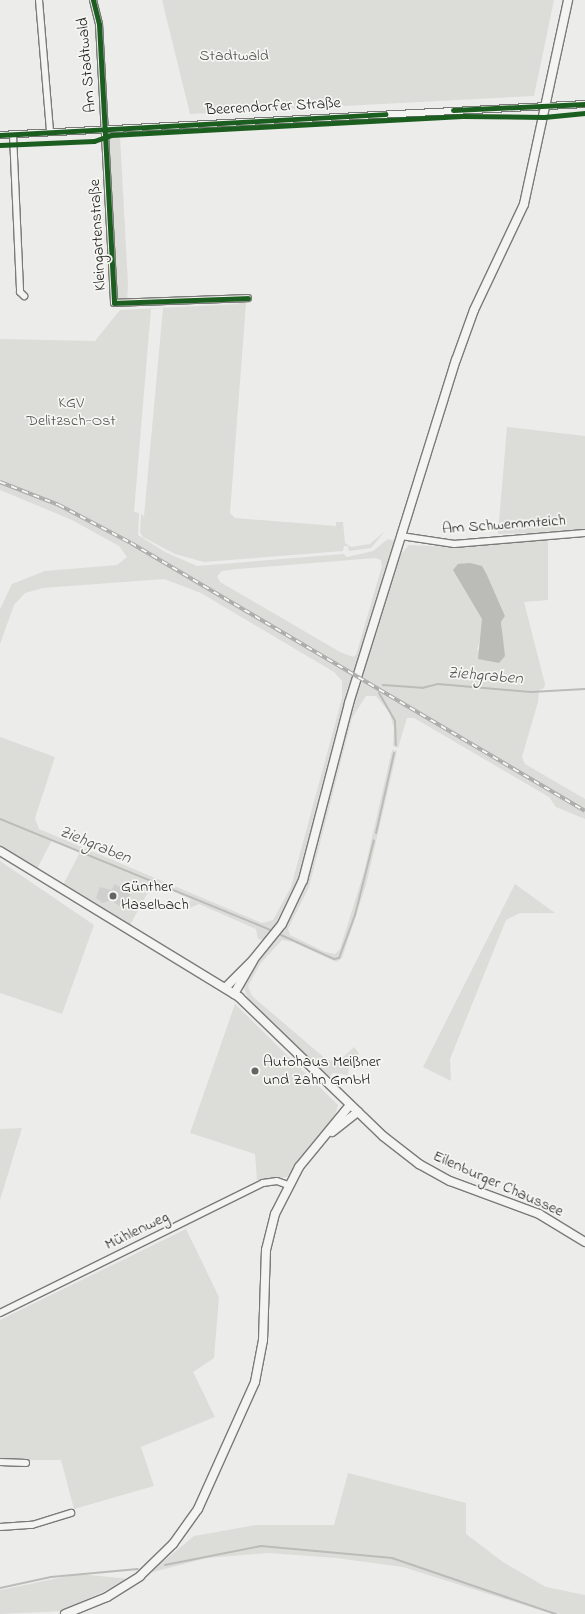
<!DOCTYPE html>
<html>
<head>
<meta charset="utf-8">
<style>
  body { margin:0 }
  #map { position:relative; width:585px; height:1614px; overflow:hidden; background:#ececea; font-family:"Indie Flower",sans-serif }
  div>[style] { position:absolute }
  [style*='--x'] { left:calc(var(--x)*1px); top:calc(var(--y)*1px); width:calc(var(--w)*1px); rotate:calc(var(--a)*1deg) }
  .built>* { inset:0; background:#dcdcd9 }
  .water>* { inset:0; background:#bbbbb8 }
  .stream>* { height:2px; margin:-1px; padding:0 1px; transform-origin:1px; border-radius:1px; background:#bbbbb8 }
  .building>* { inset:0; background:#cfcfce }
  .roads { filter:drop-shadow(1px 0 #7a7a79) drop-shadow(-1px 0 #7a7a79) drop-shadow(0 1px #7a7a79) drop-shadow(0 -1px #7a7a79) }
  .street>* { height:6px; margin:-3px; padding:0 3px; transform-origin:3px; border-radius:3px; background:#f4f4f2 }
  .secondary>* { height:8px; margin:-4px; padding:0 4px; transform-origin:4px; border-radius:4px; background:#f4f4f2 }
  .rail>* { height:3.5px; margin-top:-1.75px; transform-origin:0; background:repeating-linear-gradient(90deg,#f6f6f2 0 6px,#aaaaa9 0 12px); box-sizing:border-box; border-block:1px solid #aaaaa9 }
  .cycleway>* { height:5px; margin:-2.5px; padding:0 2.5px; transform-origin:2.5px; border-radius:2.5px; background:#1b5e20 }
  .dots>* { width:11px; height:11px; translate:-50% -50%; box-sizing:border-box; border:2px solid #f6f6f2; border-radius:50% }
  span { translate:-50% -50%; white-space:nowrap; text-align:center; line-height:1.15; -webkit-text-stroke:3.5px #f6f6f2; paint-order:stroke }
  .park-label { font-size:16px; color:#515151 }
  .street-label { font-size:16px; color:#1c1c1c }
  .poi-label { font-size:16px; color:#1c1c1c }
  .left { translate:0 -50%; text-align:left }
  .water-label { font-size:17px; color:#535352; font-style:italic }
</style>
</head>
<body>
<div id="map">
  <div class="built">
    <div style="clip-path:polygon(162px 0,554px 0,534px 96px,190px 114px)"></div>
    <div style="clip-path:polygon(221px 123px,225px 130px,120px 137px,128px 284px,127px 302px,114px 303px,105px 129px)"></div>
    <div style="clip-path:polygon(evenodd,242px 299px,246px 303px,230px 513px,235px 518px,336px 526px,336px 522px,343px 522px,345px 543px,351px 547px,370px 544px,385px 531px,371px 548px,349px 551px,348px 546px,344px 546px,343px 551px,204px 562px,175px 554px,143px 537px,140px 532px,141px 514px,144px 516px,163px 308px,151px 309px,134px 512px,139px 513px,138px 535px,165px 552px,197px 566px,344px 554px,347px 557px,373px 551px,388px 539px,395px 541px,384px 581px,391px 581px,400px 555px,409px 545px,454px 547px,548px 540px,548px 600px,524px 602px,545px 684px,544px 688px,539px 690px,538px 702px,522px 757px,525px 764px,585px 799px,585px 819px,556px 807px,549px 797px,414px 718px,407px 718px,398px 748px,393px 746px,394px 729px,390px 713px,376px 696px,366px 696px,352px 718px,309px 887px,288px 929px,290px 935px,325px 952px,335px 954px,340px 949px,364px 872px,392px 750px,397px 751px,366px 885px,342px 958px,336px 962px,293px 942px,282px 940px,260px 964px,248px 986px,252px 996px,327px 1060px,339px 1061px,354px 1047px,359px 1053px,349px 1065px,348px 1075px,333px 1073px,329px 1078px,248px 998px,243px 987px,253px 967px,288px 920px,303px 890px,354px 681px,299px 882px,282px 919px,266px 940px,258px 939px,256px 929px,199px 904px,185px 910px,191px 899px,153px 883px,130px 925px,63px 885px,80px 852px,52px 840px,37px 869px,0 844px,0 737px,55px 757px,35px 818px,39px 829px,262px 923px,273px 920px,291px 887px,342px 698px,342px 681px,334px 672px,201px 593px,164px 579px,43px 588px,25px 593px,14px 605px,0 644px,0 609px,12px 584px,45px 571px,117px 565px,127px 557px,119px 546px,72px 520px,0 490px,0 339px,95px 341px,120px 310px,239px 304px,238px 300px,242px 299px,375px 558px,381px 560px,382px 566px,356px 655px,353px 657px,340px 652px,220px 582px,217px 576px,222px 571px,237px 569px,375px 558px,242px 299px,487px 575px,505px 616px,501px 622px,502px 630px,477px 651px,482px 632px,487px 575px)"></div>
    <div style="clip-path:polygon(507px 427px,585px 436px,585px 531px,498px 534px)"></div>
    <div style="clip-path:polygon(0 861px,94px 925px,62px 1014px,0 993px)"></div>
    <div style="clip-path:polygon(515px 884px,555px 913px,520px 913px,506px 920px,450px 1059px,451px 1081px,423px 1067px)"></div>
    <div style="clip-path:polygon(235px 1004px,338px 1105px,333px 1121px,310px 1145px,287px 1177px,257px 1180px,255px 1154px,190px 1133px)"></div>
    <div style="clip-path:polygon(22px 1128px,0 1200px,0 1129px)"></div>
    <div style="clip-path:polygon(186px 1229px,219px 1297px,214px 1358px,193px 1372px,215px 1417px,141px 1447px,154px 1486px,74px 1509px,61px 1460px,0 1460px,0 1320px)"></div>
    <div style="clip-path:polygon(348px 1473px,466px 1503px,466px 1534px,503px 1562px,546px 1587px,585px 1595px,585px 1614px,552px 1614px,403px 1567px,336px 1558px,268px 1553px,207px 1558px,149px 1573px,194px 1536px,256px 1525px,334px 1525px)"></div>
    <div style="clip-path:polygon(79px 1574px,130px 1579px,63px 1611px,0 1614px,0 1590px)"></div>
  </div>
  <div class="water">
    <div style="clip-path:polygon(470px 563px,482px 566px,487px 575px,505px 616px,501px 622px,505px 656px,499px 663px,478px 659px,482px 619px,453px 570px,458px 564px)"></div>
  </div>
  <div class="stream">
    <div style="--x:383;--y:685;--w:39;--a:4"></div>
    <div style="--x:422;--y:688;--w:16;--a:-14"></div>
    <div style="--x:438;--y:684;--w:93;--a:4.9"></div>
    <div style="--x:531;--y:692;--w:54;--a:-3.2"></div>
    <div style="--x:379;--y:693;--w:32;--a:60"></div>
    <div style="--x:395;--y:721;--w:24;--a:88"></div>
    <div style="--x:0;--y:819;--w:292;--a:22.3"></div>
    <div style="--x:376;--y:833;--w:82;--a:-77.3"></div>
    <div style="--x:281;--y:935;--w:58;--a:24.4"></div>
    <div style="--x:334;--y:959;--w:5;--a:-11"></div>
    <div style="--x:339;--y:958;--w:46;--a:-69.6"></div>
    <div style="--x:355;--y:915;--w:77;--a:-75.8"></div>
    <div style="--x:165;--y:1565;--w:98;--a:-11.2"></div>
    <div style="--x:261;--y:1546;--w:132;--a:5.2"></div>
    <div style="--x:392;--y:1558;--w:173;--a:18.9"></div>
    <div style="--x:0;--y:1588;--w:52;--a:-12.2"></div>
    <div style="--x:51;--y:1577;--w:87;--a:-5.3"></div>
  </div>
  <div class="building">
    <div style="clip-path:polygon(115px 884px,131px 894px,122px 908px,111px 900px,103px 903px,96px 898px,100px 887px,111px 890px)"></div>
  </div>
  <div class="roads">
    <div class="street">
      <div style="--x:39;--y:0;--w:132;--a:85.2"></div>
      <div style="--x:93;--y:0;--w:25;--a:76"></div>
      <div style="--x:99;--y:24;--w:279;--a:86.9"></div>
      <div style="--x:114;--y:303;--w:134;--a:-2.1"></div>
      <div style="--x:0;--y:135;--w:586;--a:-3.03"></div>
      <div style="--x:13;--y:135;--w:157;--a:87.4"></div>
      <div style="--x:20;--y:292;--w:6;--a:45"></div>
      <div style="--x:401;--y:536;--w:54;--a:8.6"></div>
      <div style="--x:454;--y:544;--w:131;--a:-4.8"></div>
      <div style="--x:0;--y:1313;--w:293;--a:-26.3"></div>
      <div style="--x:263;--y:1183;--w:14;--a:-8"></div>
      <div style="--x:277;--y:1181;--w:12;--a:20"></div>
      <div style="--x:0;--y:1462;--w:26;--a:2"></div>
      <div style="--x:0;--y:1527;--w:32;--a:-4"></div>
      <div style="--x:32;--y:1525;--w:41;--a:-17.1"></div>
    </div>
    <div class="secondary">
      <div style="--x:0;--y:851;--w:280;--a:31.4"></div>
      <div style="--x:239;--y:997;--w:200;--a:44"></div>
      <div style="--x:383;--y:1136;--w:46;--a:37.9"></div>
      <div style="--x:419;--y:1164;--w:35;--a:29"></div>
      <div style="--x:450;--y:1181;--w:95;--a:20.3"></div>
      <div style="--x:539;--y:1214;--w:54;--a:31.3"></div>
      <div style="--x:225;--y:988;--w:40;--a:-45"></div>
      <div style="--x:253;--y:960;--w:46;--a:-51.1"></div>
      <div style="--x:282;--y:924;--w:49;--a:-64.5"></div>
      <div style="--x:303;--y:880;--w:183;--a:-75.4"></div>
      <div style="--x:349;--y:703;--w:359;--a:-72.7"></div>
      <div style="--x:456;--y:360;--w:53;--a:-70.2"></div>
      <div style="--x:474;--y:310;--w:117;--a:-64.7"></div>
      <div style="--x:524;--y:204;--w:209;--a:-77.8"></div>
      <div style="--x:234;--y:994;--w:38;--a:-60"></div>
      <div style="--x:332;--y:1132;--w:33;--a:-38"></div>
      <div style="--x:65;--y:1614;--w:45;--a:-22"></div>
      <div style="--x:107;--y:1597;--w:39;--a:-32"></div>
      <div style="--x:140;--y:1576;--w:46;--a:-44.1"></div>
      <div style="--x:173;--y:1544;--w:43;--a:-54.5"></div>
      <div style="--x:198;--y:1509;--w:139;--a:-65.8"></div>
      <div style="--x:255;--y:1382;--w:43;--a:-79.2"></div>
      <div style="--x:263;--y:1340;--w:90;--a:-88.1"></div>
      <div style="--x:266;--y:1250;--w:37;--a:-76"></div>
      <div style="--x:275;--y:1214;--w:53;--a:-62.9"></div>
      <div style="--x:299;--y:1167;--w:80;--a:-50.6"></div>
    </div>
  </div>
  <div class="rail">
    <div style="--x:0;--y:482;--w:63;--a:21.3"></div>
    <div style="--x:59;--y:505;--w:81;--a:27.8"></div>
    <div style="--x:131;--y:543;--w:527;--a:30.55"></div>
  </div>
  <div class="cycleway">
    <div style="--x:93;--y:0;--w:25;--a:76"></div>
    <div style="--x:99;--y:24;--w:279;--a:86.9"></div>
    <div style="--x:114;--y:303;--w:134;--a:-2.1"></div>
    <div style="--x:453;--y:110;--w:132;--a:-2.6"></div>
    <div style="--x:0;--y:135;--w:386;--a:-3.1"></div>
    <div style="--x:0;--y:145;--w:94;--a:-2.4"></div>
    <div style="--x:94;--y:141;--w:18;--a:-19"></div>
    <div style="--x:111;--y:135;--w:352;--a:-3.1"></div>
    <div style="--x:462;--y:116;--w:82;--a:0.7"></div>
    <div style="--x:544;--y:117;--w:41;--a:-5.6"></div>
  </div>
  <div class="dots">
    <div style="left:113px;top:896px;background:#656564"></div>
    <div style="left:255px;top:1071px;background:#656564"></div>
  </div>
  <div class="park-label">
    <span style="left:234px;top:56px">Stadtwald</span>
    <span style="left:71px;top:412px">KGV<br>Delitzsch-Ost</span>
  </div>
  <div class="street-label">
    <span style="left:87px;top:65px;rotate:-95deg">Am Stadtwald</span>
    <span style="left:273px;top:107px;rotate:-3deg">Beerendorfer Straße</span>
    <span style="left:98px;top:235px;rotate:-93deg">Kleingartenstraße</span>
    <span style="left:504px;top:525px;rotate:-4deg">Am Schwemmteich</span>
    <span style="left:498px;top:1184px;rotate:24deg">Eilenburger Chaussee</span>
    <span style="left:137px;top:1231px;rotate:-26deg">Mühlenweg</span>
  </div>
  <div class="poi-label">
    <span class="left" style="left:121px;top:896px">Günther<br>Haselbach</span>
    <span class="left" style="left:263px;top:1071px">Autohaus Meißner<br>und Zahn GmbH</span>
  </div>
  <div class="water-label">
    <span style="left:485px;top:676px;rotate:5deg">Ziehgraben</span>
    <span style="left:95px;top:845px;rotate:22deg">Ziehgraben</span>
  </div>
</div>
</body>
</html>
